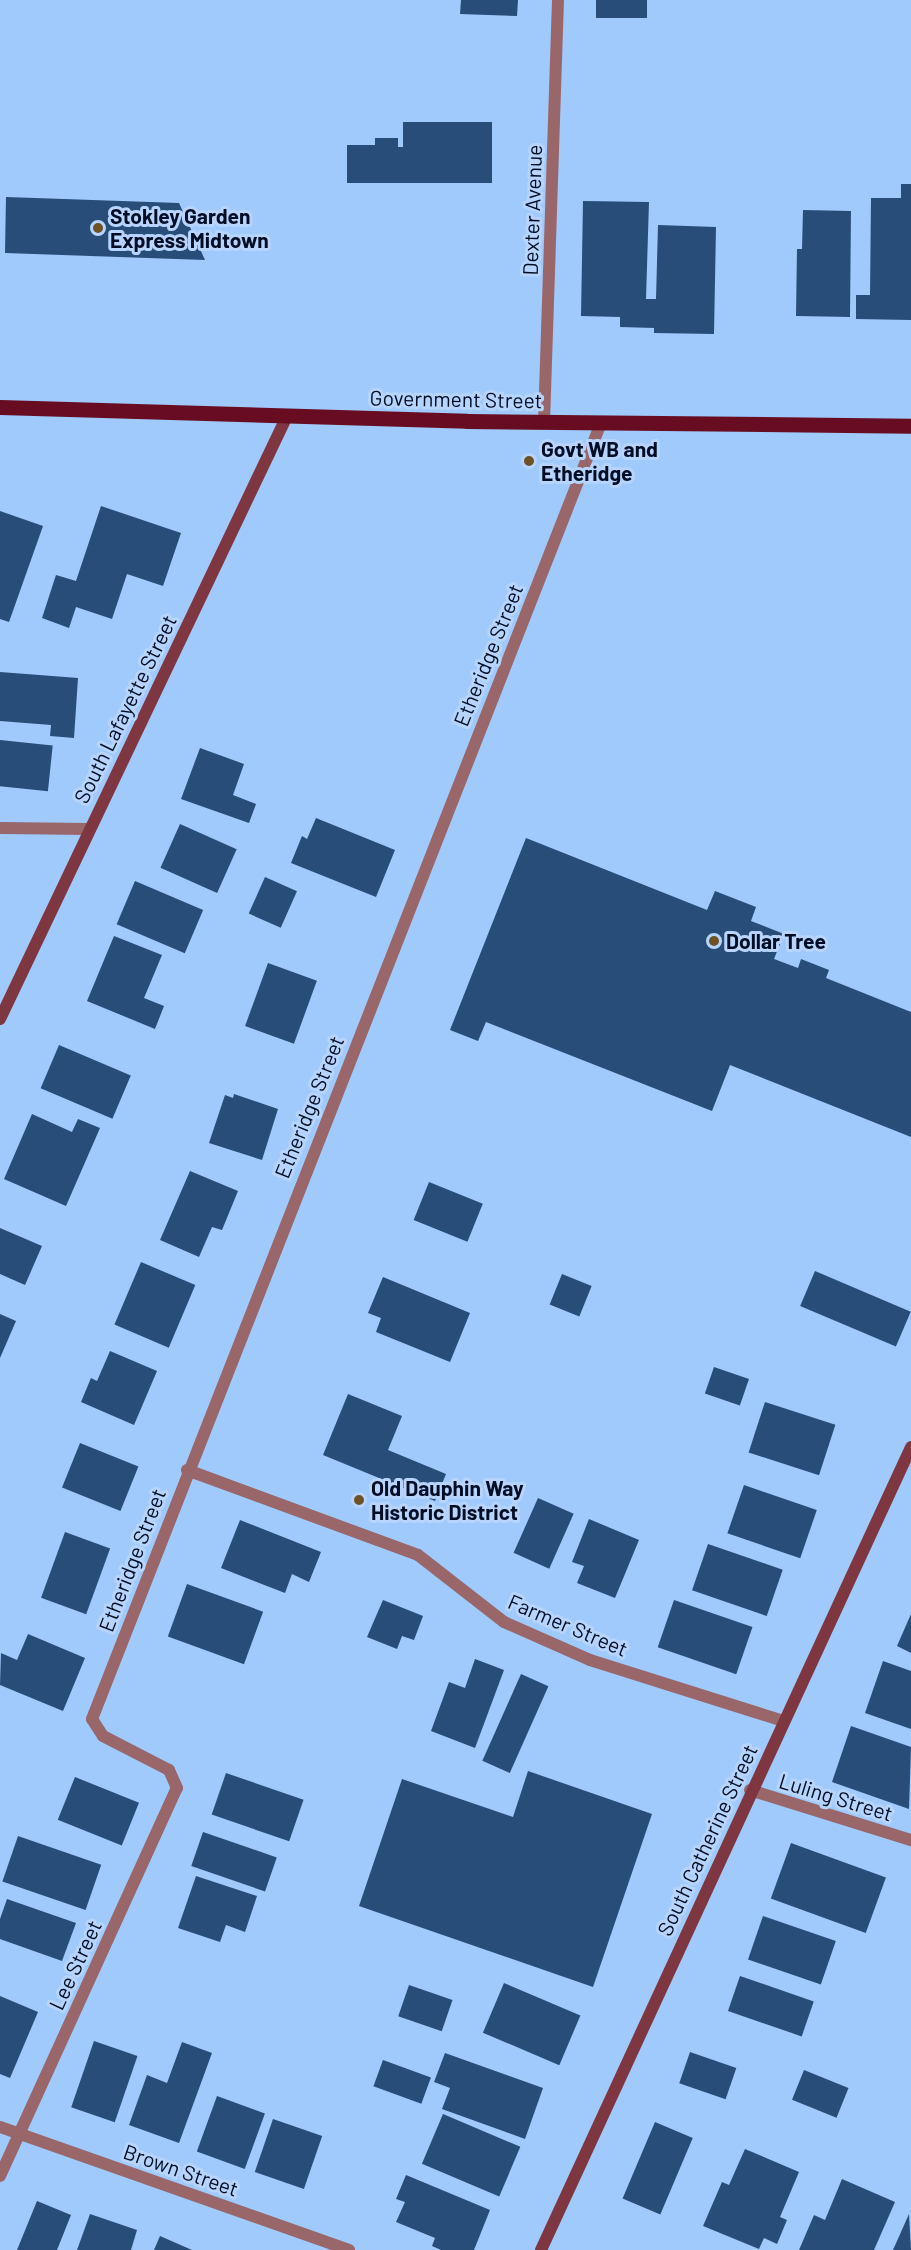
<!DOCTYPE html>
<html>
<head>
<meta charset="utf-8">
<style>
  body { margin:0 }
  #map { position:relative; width:911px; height:2250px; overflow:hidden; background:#a0c9fc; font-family:Barlow,sans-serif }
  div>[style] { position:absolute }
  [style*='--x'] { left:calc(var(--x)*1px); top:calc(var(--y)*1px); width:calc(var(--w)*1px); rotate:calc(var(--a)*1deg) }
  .building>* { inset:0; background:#294d79; transform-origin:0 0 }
  .street>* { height:12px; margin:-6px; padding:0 6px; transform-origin:6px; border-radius:6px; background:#99676a }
  .secondary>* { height:12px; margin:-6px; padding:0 6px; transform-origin:6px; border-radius:6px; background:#7e3740 }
  .primary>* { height:15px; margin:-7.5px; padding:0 7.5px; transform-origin:7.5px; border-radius:7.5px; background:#680c22 }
  .dots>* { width:16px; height:16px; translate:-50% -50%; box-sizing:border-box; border:3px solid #b7d5fc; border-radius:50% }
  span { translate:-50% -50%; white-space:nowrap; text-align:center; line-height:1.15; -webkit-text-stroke:6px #b7d5fc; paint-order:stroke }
  .street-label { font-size:21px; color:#000d24 }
  .poi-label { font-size:21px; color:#000d24; font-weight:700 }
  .left { translate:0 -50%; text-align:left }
</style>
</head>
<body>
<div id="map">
  <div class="building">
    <div style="clip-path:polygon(461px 0,518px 0,517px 16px,460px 14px)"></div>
    <div style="left:596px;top:0;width:51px;height:18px"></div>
    <div style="clip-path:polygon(403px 122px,492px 122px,492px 183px,347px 183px,347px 145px,375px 145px,375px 138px,398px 138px,398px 147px,403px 147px)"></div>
    <div style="clip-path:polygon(901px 184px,911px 184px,911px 320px,856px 319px,856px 295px,870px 295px,871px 198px,901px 198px)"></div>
    <div style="clip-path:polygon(6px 197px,179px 203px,205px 260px,5px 253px)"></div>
    <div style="clip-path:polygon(583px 201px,649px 202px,646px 299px,656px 299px,658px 225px,716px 227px,714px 334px,654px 333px,654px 328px,620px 327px,620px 317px,581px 316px)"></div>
    <div style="clip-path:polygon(803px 210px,851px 211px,850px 317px,796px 316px,797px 249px,802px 249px)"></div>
    <div style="clip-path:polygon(101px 506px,181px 533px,163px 586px,127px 574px,112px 619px,76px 607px,69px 628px,42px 618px,56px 575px,76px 581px)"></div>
    <div style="clip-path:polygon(0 511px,43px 526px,9px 622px,0 619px)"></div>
    <div style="clip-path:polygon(0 672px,78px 678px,74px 738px,50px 736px,51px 725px,0 721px)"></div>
    <div style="left:0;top:740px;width:53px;height:46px;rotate:6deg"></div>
    <div style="clip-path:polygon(200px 748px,244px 764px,233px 795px,256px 804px,249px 823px,181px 799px)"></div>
    <div style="clip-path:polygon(316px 818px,395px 850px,376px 897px,291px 863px,302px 836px,307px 839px)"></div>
    <div style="left:180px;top:824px;width:62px;height:48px;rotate:24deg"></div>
    <div style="clip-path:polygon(526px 838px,707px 910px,715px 891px,756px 907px,751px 921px,784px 934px,774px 959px,798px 968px,801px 959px,829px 970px,826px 978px,911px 1012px,911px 1137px,730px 1065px,712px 1111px,486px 1022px,478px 1041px,450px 1030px)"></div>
    <div style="left:265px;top:877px;width:35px;height:40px;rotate:24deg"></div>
    <div style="left:135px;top:881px;width:74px;height:47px;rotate:23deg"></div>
    <div style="clip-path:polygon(114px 936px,162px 955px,144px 998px,164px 1006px,155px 1029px,87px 1001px)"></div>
    <div style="left:268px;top:963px;width:52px;height:67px;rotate:20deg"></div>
    <div style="left:59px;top:1045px;width:78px;height:47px;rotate:23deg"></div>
    <div style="clip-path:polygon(234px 1094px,278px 1109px,262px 1160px,209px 1143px,225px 1095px,233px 1098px)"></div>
    <div style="clip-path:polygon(32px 1114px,72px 1132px,78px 1119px,100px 1128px,66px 1206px,4px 1179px)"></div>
    <div style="clip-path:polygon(190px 1171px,238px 1191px,222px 1230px,212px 1227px,199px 1257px,160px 1240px)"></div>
    <div style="left:429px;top:1182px;width:58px;height:41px;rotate:22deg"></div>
    <div style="clip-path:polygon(0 1228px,42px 1246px,25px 1285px,0 1274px)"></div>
    <div style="left:141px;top:1262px;width:59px;height:68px;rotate:23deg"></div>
    <div style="left:815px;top:1271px;width:104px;height:38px;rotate:23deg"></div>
    <div style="left:562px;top:1274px;width:32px;height:33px;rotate:22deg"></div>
    <div style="clip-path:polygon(383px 1277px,470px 1313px,450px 1362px,376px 1332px,381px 1318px,368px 1313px)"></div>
    <div style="clip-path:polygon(0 1314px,16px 1321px,0 1358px)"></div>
    <div style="clip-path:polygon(110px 1351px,157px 1371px,134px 1425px,81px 1402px,91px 1378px,97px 1381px)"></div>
    <div style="left:714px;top:1367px;width:37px;height:28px;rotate:19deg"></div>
    <div style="clip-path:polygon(348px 1394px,402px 1416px,388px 1450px,446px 1474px,435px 1501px,323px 1455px)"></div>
    <div style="left:765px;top:1402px;width:74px;height:53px;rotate:18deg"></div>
    <div style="left:80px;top:1443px;width:63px;height:48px;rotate:22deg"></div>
    <div style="left:744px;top:1485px;width:77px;height:51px;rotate:19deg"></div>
    <div style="left:538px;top:1498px;width:39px;height:60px;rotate:24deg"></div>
    <div style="clip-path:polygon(589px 1519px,639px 1540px,615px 1598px,577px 1583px,584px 1566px,572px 1562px)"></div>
    <div style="clip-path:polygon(240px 1520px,321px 1552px,309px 1582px,292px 1574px,285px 1593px,221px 1568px)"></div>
    <div style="left:65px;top:1532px;width:48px;height:70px;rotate:20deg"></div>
    <div style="left:708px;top:1544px;width:79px;height:49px;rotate:19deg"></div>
    <div style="left:187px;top:1584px;width:81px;height:56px;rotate:20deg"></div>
    <div style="clip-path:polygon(383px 1600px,423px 1616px,414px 1640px,402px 1636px,397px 1649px,367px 1637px)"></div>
    <div style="left:674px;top:1600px;width:83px;height:50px;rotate:19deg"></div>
    <div style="clip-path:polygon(911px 1614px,911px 1653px,897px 1646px)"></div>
    <div style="clip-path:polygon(28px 1634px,85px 1658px,63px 1711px,0 1685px,1px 1653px,17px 1660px)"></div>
    <div style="clip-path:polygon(475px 1659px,504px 1670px,475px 1748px,431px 1731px,449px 1682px,465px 1688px)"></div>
    <div style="clip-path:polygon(883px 1661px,911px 1671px,911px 1729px,865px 1713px)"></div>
    <div style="left:521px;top:1674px;width:30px;height:95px;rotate:24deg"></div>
    <div style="clip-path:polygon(851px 1726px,911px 1747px,909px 1809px,832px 1782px)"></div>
    <div style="clip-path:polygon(528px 1771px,652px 1814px,593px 1987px,359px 1906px,402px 1779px,513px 1817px)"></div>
    <div style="left:226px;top:1773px;width:82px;height:44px;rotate:19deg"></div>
    <div style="left:75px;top:1777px;width:69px;height:46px;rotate:22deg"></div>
    <div style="left:203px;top:1832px;width:78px;height:36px;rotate:19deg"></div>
    <div style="left:18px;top:1836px;width:88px;height:48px;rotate:19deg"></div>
    <div style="left:791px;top:1843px;width:101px;height:59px;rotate:20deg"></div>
    <div style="clip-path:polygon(196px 1876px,257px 1896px,245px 1932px,226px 1925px,220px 1942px,178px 1928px)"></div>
    <div style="clip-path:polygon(7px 1899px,76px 1923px,62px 1961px,0 1939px,0 1919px)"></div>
    <div style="left:763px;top:1916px;width:77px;height:46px;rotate:19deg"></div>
    <div style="left:740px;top:1976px;width:78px;height:37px;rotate:19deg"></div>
    <div style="left:504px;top:1983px;width:83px;height:54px;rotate:23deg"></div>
    <div style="left:409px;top:1985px;width:46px;height:33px;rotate:19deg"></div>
    <div style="clip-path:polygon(0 1996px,38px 2012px,10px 2078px,0 2074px)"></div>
    <div style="left:94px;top:2041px;width:46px;height:70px;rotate:19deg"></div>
    <div style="clip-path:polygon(182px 2042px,212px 2053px,179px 2143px,129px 2125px,147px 2075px,167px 2083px)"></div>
    <div style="left:690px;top:2052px;width:49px;height:33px;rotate:19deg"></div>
    <div style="clip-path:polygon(445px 2053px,543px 2088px,525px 2139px,442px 2109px,450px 2088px,434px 2082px)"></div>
    <div style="left:383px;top:2060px;width:51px;height:28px;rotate:20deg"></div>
    <div style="left:804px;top:2070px;width:48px;height:32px;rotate:22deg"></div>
    <div style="left:217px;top:2096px;width:51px;height:59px;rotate:20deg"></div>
    <div style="left:443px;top:2114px;width:84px;height:54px;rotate:23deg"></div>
    <div style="left:273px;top:2119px;width:52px;height:56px;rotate:19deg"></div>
    <div style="left:655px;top:2122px;width:41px;height:83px;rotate:23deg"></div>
    <div style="clip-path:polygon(745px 2149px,799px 2172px,780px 2217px,787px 2220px,777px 2244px,764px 2238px,759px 2249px,703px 2226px,722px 2182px,729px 2185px)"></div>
    <div style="clip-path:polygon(406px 2175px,490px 2210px,474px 2250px,441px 2250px,432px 2246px,435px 2238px,396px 2222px,405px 2202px,396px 2199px)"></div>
    <div style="clip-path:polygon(842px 2179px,895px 2202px,874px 2250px,799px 2250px,814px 2215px,825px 2220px)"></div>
    <div style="clip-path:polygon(37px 2201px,71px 2215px,57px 2250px,17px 2250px)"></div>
    <div style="clip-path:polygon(90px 2214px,137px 2230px,131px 2250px,77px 2250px)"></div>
    <div style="clip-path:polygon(909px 2214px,911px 2250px,893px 2250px)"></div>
    <div style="clip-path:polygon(160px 2236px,192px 2250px,154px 2250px)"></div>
  </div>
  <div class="street">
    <div style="--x:544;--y:422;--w:422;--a:-88.1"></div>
    <div style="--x:0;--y:828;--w:89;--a:0.6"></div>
    <div style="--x:187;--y:1470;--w:246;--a:20.2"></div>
    <div style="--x:418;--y:1555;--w:109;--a:37.9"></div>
    <div style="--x:504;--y:1622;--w:94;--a:23.8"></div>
    <div style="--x:590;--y:1660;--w:202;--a:17.5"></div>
    <div style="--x:750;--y:1790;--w:169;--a:17.3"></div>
    <div style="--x:0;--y:2127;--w:370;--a:19.4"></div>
    <div style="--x:0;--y:2176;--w:426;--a:-65.5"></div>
    <div style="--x:177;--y:1788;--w:20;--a:-114"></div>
    <div style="--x:169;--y:1770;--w:74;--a:-152.7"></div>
    <div style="--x:103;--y:1736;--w:20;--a:-123"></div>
    <div style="--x:92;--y:1719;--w:1392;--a:-68.56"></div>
  </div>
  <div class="secondary">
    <div style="--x:0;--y:1019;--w:668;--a:-64.55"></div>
    <div style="--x:541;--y:2250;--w:884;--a:-65.26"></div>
  </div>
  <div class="primary">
    <div style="--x:0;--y:407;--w:467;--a:1.7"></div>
    <div style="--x:467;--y:421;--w:444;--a:0.6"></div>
  </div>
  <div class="dots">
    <div style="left:98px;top:228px;background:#6f5126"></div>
    <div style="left:529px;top:461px;background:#6f5126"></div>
    <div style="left:714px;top:941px;background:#6f5126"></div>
    <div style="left:359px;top:1500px;background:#6f5126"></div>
  </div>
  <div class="street-label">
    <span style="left:532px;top:210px;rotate:-88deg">Dexter Avenue</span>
    <span style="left:456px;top:399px;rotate:1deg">Government Street</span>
    <span style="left:488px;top:655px;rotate:-68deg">Etheridge Street</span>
    <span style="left:125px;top:709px;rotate:-64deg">South Lafayette Street</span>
    <span style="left:309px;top:1107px;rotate:-68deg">Etheridge Street</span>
    <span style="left:132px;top:1560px;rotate:-69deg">Etheridge Street</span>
    <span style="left:568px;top:1625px;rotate:23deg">Farmer Street</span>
    <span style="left:836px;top:1797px;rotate:17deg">Luling Street</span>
    <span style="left:707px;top:1840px;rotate:-65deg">South Catherine Street</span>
    <span style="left:75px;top:1965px;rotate:-65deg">Lee Street</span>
    <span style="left:181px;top:2170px;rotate:19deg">Brown Street</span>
  </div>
  <div class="poi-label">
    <span class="left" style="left:110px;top:228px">Stokley Garden<br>Express Midtown</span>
    <span class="left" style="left:541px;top:461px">Govt WB and<br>Etheridge</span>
    <span class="left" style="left:726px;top:941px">Dollar Tree</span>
    <span class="left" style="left:371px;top:1500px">Old Dauphin Way<br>Historic District</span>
  </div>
</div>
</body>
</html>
